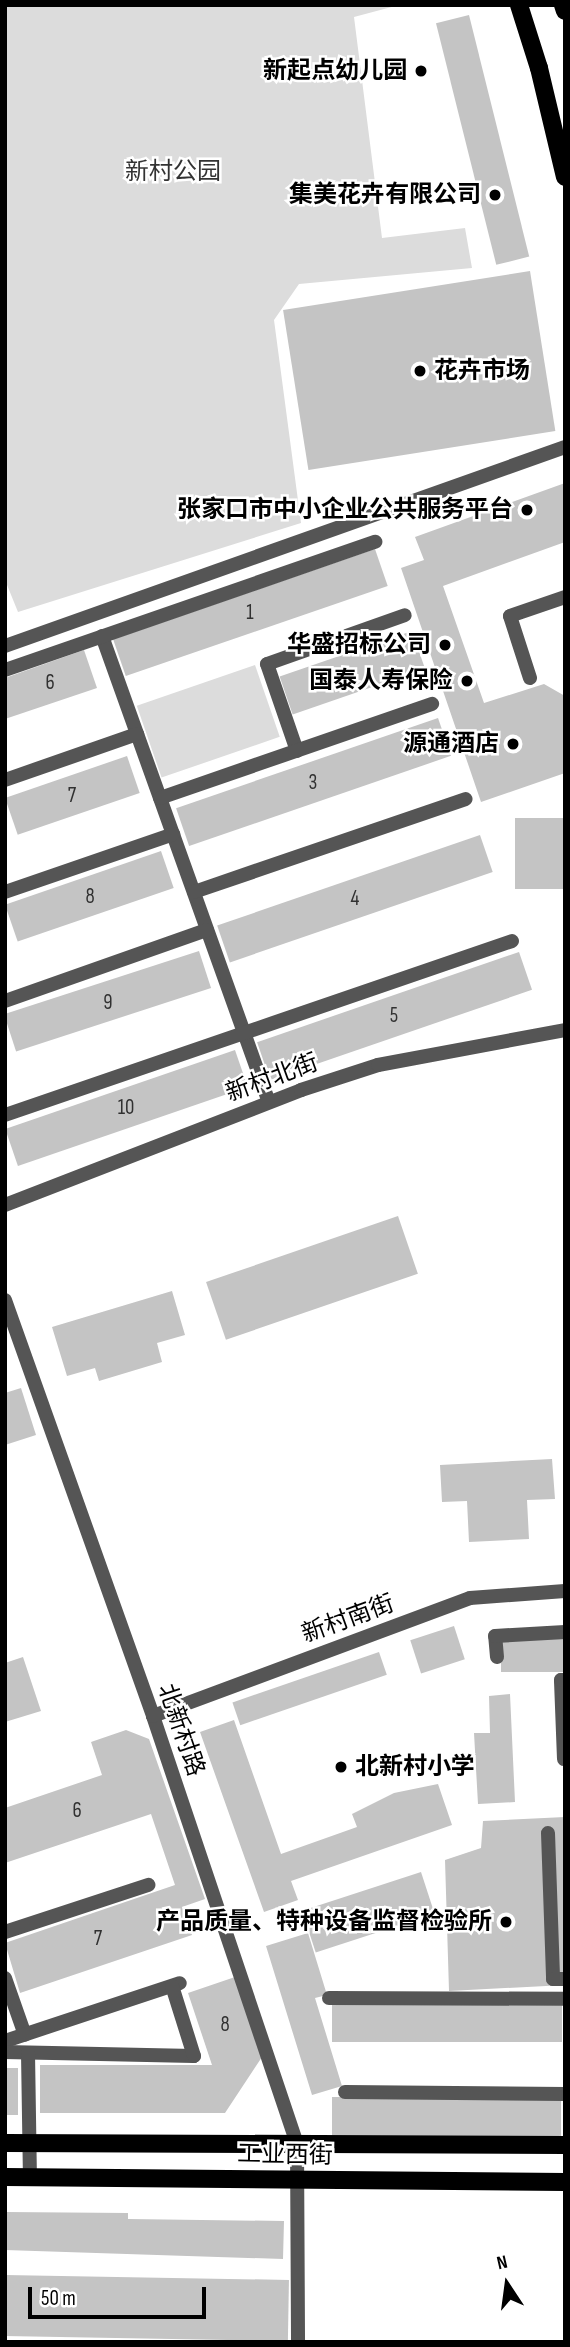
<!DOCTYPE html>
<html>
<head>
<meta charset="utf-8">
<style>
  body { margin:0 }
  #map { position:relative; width:570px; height:2347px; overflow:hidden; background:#fff; font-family:"Sofia Sans Condensed","Noto Sans SC",sans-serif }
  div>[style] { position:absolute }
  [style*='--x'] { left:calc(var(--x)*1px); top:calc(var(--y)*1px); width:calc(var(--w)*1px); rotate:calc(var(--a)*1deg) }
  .green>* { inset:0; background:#dcdcdc; transform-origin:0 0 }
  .building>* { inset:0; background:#c4c4c4; transform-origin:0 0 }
  .minor>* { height:14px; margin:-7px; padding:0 7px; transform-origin:7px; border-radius:7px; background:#555 }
  .tertiary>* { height:14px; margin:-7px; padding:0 7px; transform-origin:7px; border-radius:7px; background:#555 }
  .primary>* { height:18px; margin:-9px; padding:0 9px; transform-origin:9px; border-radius:9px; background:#000 }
  .dots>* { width:19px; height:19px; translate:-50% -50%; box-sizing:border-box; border:4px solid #fff; border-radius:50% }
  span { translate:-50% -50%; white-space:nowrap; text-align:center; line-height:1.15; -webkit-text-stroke:5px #fff; paint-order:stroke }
  .number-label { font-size:21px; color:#313131 }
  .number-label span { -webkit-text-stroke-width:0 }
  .poi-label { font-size:24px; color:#000; font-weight:700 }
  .right { translate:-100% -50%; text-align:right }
  .left { translate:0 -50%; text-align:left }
  .park-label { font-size:24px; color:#333 }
  .street-label { font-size:24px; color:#000 }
  .frame { position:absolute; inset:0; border:7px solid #000; pointer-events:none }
  .north { position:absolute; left:472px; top:2249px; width:70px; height:70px; -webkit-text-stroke:5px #fff; paint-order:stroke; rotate:347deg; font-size:19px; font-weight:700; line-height:28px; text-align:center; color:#000 }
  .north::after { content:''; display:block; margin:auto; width:24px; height:32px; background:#000; clip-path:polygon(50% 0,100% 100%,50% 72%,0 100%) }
  .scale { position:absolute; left:28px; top:2287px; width:178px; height:32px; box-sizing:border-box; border:4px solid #000; border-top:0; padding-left:9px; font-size:21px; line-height:24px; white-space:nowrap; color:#000; -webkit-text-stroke:5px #fff; paint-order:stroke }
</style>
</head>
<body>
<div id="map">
  <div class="green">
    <div style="clip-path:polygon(5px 5px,399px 5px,354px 17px,382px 238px,465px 228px,472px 268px,299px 284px,274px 320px,301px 523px,18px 612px,5px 580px)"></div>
    <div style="left:255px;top:665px;width:76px;height:125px;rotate:71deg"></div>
  </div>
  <div class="building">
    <div style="left:469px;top:15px;width:249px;height:34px;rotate:76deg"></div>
    <div style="left:530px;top:271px;width:162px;height:250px;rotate:81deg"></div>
    <div style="clip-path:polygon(565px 483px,565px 542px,443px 586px,484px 703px,544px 684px,565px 696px,565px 773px,481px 802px,401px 568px,424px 560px,415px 537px)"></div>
    <div style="left:375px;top:549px;width:39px;height:277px;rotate:71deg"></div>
    <div style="left:412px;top:631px;width:40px;height:140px;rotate:71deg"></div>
    <div style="clip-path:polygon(84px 650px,97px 688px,5px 719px,5px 678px)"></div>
    <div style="left:438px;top:718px;width:40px;height:277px;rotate:71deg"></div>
    <div style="left:127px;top:756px;width:39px;height:129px;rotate:71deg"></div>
    <div style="left:565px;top:818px;width:71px;height:50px;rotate:90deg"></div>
    <div style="left:480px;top:835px;width:39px;height:278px;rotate:71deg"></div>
    <div style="left:161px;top:851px;width:39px;height:165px;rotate:71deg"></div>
    <div style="left:199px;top:951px;width:39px;height:205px;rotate:72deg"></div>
    <div style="left:519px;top:952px;width:40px;height:277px;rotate:71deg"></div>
    <div style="left:235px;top:1050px;width:39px;height:243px;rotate:71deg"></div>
    <div style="left:398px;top:1216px;width:61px;height:203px;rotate:71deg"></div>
    <div style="clip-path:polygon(172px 1291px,185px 1335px,157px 1343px,162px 1362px,99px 1381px,95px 1368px,67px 1376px,52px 1327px)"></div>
    <div style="clip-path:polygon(21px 1388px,36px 1435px,5px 1445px,5px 1393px)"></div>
    <div style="clip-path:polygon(552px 1459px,555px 1499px,527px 1500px,529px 1539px,469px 1542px,467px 1501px,442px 1502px,440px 1465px)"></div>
    <div style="left:454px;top:1626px;width:35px;height:46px;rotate:72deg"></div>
    <div style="left:565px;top:1637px;width:35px;height:64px;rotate:90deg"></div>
    <div style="left:379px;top:1652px;width:24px;height:155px;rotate:71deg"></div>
    <div style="clip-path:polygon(23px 1657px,41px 1711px,5px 1722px,5px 1663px)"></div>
    <div style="clip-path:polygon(510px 1694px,515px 1802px,478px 1804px,474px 1733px,490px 1733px,489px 1696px)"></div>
    <div style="clip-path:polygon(234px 1720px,281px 1854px,357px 1827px,352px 1814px,394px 1793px,438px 1784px,452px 1825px,291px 1881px,298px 1900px,264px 1912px,200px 1732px)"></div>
    <div style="clip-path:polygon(126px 1730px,149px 1739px,205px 1899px,182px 1907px,192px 1935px,20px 1993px,5px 1943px,175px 1885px,151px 1814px,5px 1863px,5px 1808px,102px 1775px,91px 1742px)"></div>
    <div style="clip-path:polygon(565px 1817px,565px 1985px,449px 1991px,445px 1860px,481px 1848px,483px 1821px)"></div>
    <div style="left:421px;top:1872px;width:44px;height:125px;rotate:72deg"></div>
    <div style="clip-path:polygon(308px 1933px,327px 1995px,315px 1998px,342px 2086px,312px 2095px,266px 1946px)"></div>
    <div style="clip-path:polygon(235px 1977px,262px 2057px,225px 2113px,40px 2113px,40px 2065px,212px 2065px,188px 1993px)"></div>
    <div style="left:332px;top:2001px;width:230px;height:41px"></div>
    <div style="left:5px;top:2068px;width:13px;height:47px"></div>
    <div style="left:332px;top:2097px;width:229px;height:40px"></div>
    <div style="clip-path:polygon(5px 2212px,128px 2213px,128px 2219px,284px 2221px,283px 2259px,5px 2250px)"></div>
    <div style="left:5px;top:2275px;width:284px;height:61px;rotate:1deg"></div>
  </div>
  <div class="minor">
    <div style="--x:102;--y:636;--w:495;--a:70.3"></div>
    <div style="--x:5;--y:670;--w:392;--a:-19.1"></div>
    <div style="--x:530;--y:678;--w:65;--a:-107.9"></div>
    <div style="--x:510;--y:616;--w:58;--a:-19.1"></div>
    <div style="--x:297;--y:751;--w:92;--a:-109"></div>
    <div style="--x:267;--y:664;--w:146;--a:-19.5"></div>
    <div style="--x:5;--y:780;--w:140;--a:-19.2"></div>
    <div style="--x:160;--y:798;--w:288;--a:-19.1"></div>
    <div style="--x:5;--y:892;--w:178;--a:-19"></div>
    <div style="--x:194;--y:892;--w:287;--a:-18.9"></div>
    <div style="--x:5;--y:1001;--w:214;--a:-19.4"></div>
    <div style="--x:5;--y:1115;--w:536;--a:-18.94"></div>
    <div style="--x:5;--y:1300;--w:442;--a:70.4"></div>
    <div style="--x:153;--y:1716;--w:452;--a:71.4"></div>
    <div style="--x:297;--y:2144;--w:198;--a:89.7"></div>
    <div style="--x:497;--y:1657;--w:21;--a:-95"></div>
    <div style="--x:495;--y:1636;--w:70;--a:-3.3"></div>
    <div style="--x:153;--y:1716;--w:338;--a:-20.4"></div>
    <div style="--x:470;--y:1598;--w:95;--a:-4.2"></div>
    <div style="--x:564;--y:1759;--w:79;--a:-92.2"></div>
    <div style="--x:561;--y:1680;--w:4;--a:0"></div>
    <div style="--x:548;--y:1833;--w:146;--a:88"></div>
    <div style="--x:553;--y:1979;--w:12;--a:0"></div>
    <div style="--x:5;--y:1932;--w:151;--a:-18.2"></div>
    <div style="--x:5;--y:1978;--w:60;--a:70.7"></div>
    <div style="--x:329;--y:1998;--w:236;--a:0.2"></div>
    <div style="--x:5;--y:2041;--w:184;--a:-18.3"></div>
    <div style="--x:5;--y:2052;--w:189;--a:1.2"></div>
    <div style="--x:194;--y:2056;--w:73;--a:-107.4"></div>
    <div style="--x:28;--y:2053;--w:124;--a:89.1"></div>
    <div style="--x:345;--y:2092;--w:220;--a:0.5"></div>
  </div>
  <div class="tertiary">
    <div style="--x:5;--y:646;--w:594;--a:-19.56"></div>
    <div style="--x:5;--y:1205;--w:318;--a:-21.2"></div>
    <div style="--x:301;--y:1090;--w:81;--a:-18"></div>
    <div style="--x:378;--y:1065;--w:190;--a:-10.6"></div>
  </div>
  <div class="primary">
    <div style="--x:519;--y:5;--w:66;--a:72.4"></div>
    <div style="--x:539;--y:68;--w:112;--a:76.6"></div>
    <div style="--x:563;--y:5;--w:6;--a:72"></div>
    <div style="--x:5;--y:2143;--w:560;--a:0.2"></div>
    <div style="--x:5;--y:2177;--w:560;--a:0.51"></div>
  </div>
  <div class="dots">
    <div style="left:421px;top:71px;background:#000"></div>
    <div style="left:495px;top:195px;background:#000"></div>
    <div style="left:420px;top:371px;background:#000"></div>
    <div style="left:527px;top:510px;background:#000"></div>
    <div style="left:445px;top:645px;background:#000"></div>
    <div style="left:467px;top:681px;background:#000"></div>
    <div style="left:513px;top:744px;background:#000"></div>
    <div style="left:341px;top:1767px;background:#000"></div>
    <div style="left:506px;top:1922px;background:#000"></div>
  </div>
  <div class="number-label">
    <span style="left:250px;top:613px">1</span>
    <span style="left:50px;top:683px">6</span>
    <span style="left:313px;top:783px">3</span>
    <span style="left:72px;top:796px">7</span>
    <span style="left:90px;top:897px">8</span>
    <span style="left:355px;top:899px">4</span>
    <span style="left:108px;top:1003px">9</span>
    <span style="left:394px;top:1016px">5</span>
    <span style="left:126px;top:1108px">10</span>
    <span style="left:77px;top:1811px">6</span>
    <span style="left:98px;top:1939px">7</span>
    <span style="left:225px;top:2025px">8</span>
  </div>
  <div class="poi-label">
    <span class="right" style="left:407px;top:71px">新起点幼儿园</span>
    <span class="right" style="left:481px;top:195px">集美花卉有限公司</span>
    <span class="left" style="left:434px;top:371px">花卉市场</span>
    <span class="right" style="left:513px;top:510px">张家口市中小企业公共服务平台</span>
    <span class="right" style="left:431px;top:645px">华盛招标公司</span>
    <span class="right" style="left:453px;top:681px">国泰人寿保险</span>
    <span class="right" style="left:499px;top:744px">源通酒店</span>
    <span class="left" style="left:355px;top:1767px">北新村小学</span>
    <span class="right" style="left:492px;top:1922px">产品质量、特种设备监督检验所</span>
  </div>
  <div class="park-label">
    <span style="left:173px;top:172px">新村公园</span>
  </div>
  <div class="street-label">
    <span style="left:272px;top:1078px;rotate:-20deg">新村北街</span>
    <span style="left:348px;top:1619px;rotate:-20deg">新村南街</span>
    <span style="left:181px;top:1730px;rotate:71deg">北新村路</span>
    <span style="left:285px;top:2155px;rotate:1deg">工业西街</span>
  </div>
  <div class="frame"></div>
  <div class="north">N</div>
  <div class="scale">50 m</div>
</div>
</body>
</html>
